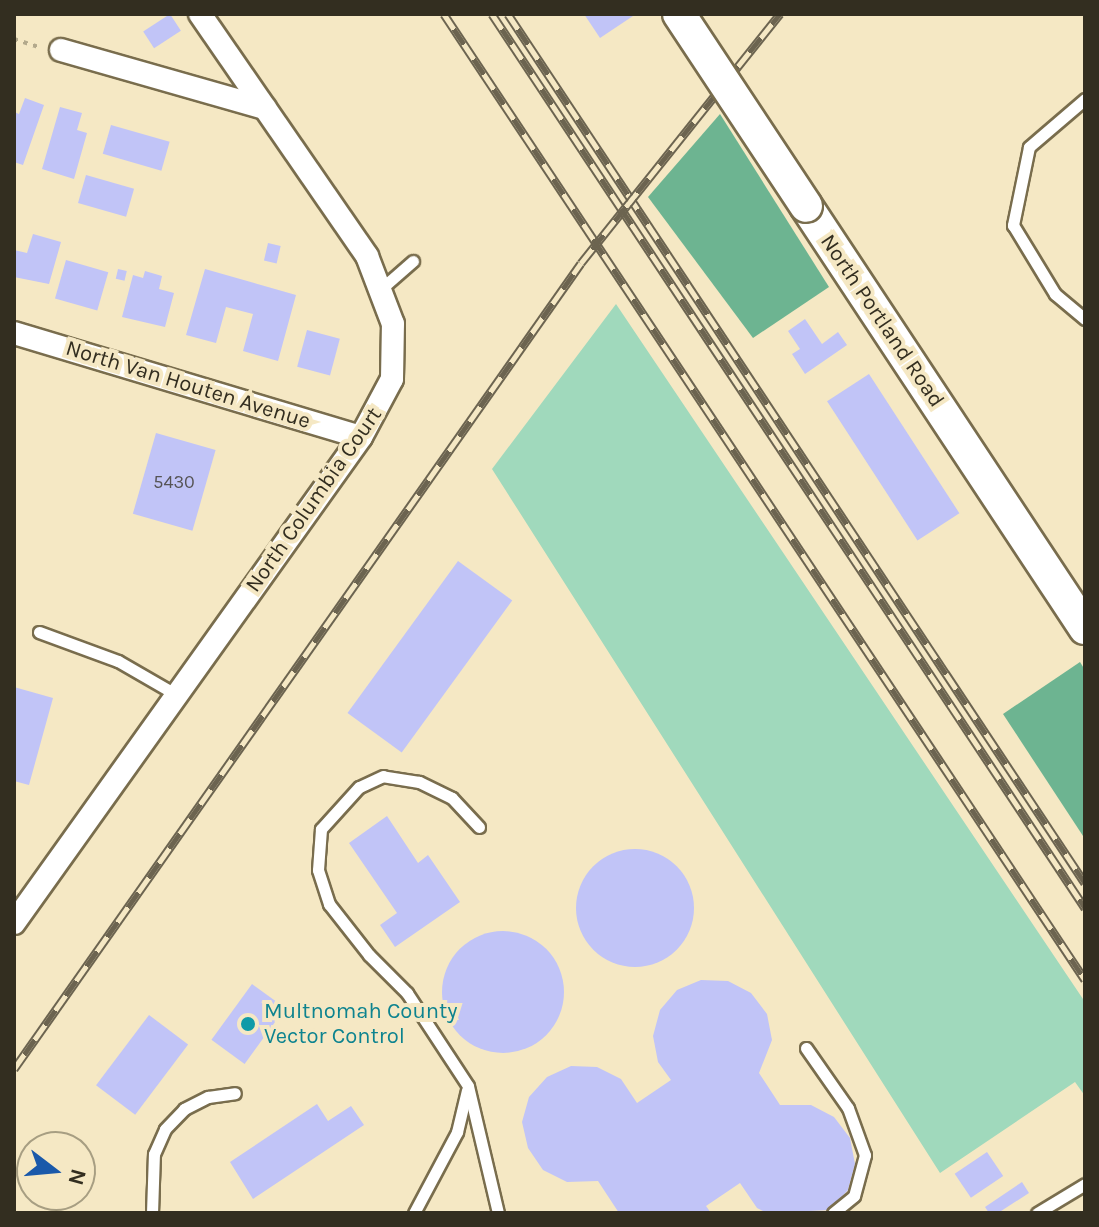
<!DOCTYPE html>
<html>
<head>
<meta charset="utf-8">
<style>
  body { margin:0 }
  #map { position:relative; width:1099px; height:1227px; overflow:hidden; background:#f5e8c4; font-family:Karla,sans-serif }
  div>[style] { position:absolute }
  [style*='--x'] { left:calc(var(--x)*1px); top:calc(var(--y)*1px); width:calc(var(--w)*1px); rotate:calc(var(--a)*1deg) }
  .green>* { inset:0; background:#a0d9bc }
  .forest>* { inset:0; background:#6db491 }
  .building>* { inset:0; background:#c1c4f7; transform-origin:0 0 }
  .round { border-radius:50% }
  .path>* { height:4px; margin-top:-2px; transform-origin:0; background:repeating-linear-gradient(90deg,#b3a98c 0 4px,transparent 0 10px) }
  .roads { filter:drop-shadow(2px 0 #796d4d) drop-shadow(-2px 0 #796d4d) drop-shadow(0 2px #796d4d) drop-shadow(0 -2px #796d4d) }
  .lane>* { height:11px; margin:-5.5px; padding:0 5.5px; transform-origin:5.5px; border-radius:5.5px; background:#fff }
  .street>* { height:22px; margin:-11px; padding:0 11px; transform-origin:11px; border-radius:11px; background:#fff }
  .secondary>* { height:32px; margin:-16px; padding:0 16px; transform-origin:16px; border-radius:16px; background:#fff }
  .rail>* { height:9px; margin-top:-4.5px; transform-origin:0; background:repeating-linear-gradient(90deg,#f5e8c4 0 18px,#6c6450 0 36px); box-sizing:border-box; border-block:2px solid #6c6450 }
  .bridges { filter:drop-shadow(2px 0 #796d4d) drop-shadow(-2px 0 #796d4d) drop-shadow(0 2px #796d4d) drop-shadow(0 -2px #796d4d) }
  .secondary-bridge>* { height:32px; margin:-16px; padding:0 16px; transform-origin:16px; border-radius:16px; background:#fff }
  .dots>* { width:22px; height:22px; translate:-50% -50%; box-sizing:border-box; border:4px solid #f5e8c4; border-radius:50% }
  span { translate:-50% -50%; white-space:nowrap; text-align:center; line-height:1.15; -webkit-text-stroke:8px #f5e8c4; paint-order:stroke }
  .number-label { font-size:18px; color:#565456 }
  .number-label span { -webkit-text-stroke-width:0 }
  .street-label { font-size:22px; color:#332e20 }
  .culture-label { font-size:22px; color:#0d838f }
  .left { translate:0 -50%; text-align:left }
  .frame { position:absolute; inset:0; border:16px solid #332e20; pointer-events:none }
  .north { position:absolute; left:16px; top:1131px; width:80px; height:80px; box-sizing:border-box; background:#f5e8c4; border:2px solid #a79e82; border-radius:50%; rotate:106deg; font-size:22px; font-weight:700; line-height:32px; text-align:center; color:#332e20 }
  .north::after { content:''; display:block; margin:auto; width:28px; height:36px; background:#1a59aa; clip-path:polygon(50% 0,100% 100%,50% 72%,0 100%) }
</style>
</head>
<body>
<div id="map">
  <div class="green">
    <div style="clip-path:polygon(616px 304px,1085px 1002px,1085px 1096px,1075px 1082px,940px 1173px,492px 469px)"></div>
  </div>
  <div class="forest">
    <div style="clip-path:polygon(720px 114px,829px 287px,753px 338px,648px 197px)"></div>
    <div style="clip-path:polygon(1080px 662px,1085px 670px,1085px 839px,1003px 714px)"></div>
  </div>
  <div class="building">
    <div style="left:170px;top:14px;width:20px;height:32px;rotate:57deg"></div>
    <div style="clip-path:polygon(584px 14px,636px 14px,600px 38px)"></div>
    <div style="clip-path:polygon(25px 98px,44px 105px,23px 165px,14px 162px,14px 112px,19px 114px)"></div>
    <div style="clip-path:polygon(60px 107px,82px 113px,77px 130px,87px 133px,74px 179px,42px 169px)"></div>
    <div style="left:111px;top:125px;width:61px;height:30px;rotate:16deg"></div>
    <div style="left:86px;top:175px;width:50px;height:29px;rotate:16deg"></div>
    <div style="clip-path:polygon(33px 234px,61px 242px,49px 284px,14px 277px,14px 250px,27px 253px)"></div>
    <div style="left:268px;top:243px;width:13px;height:18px;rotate:13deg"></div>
    <div style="left:66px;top:260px;width:44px;height:40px;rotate:16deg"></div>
    <div style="left:118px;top:269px;width:9px;height:10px;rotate:13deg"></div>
    <div style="clip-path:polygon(205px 269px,296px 295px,278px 361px,243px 351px,253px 314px,226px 307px,216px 343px,186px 335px)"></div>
    <div style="clip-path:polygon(145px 271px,162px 276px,159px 289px,174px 293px,165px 327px,122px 317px,133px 275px,143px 278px)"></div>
    <div style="clip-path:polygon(805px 319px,822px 344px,838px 332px,847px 345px,805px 374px,792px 354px,800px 349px,788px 331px)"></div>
    <div style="left:307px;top:330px;width:34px;height:38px;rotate:15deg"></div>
    <div style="left:869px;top:374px;width:166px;height:50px;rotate:57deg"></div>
    <div style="left:156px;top:433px;width:62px;height:84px;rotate:16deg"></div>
    <div style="left:458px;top:561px;width:67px;height:188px;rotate:36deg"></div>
    <div style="clip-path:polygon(14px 687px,53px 698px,29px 785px,14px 781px)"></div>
    <div style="clip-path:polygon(387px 816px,418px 863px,428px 855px,460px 902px,395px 947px,380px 925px,397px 913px,349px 843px)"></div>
    <div class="round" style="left:576px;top:849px;width:118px;height:118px"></div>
    <div class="round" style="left:442px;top:931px;width:122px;height:122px"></div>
    <div style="clip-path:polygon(701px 980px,728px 981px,751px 993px,767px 1014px,772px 1040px,759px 1073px,780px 1105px,811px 1105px,834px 1117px,850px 1138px,855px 1164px,848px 1190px,830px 1210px,767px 1213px,757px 1208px,740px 1183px,706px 1206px,711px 1213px,619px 1213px,598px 1181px,567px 1182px,543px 1170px,528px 1148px,522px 1122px,529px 1097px,547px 1077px,571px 1066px,597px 1067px,621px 1079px,637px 1103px,671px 1080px,658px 1062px,653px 1036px,660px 1010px,677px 990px)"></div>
    <div style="left:252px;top:984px;width:41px;height:69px;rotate:36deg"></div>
    <div style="left:149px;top:1015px;width:49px;height:88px;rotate:37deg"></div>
    <div style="clip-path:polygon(317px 1104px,328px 1121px,351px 1106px,364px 1125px,253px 1199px,230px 1162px)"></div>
    <div style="left:987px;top:1152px;width:29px;height:39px;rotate:56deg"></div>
    <div style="clip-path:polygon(1022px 1182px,1029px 1193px,998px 1213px,989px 1213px,985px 1207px)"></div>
  </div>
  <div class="path">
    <div style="--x:14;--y:39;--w:25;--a:18"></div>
  </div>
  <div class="roads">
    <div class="lane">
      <div style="--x:1085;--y:99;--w:74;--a:139.4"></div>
      <div style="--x:1029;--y:147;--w:80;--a:101.6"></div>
      <div style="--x:1013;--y:225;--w:81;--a:58.7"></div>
      <div style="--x:1055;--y:294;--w:39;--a:40"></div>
      <div style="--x:382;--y:288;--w:41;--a:-41.1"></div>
      <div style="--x:39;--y:632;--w:84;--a:20.2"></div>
      <div style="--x:118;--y:661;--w:68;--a:30"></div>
      <div style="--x:479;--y:827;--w:40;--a:-133"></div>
      <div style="--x:452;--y:798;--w:37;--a:-154"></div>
      <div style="--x:419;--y:782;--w:36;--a:-171"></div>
      <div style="--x:383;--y:776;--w:26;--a:155"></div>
      <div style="--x:359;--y:787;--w:57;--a:132.1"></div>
      <div style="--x:321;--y:829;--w:41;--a:94.2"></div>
      <div style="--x:318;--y:870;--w:36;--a:72"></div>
      <div style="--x:329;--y:904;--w:65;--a:51.9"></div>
      <div style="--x:369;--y:955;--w:54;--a:45"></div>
      <div style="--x:407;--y:993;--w:111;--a:56.7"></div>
      <div style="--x:468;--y:1086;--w:130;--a:76.7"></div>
      <div style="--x:806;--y:1048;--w:73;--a:55"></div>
      <div style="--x:848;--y:1108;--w:50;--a:70.1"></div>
      <div style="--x:865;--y:1155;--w:42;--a:105"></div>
      <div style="--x:854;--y:1196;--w:27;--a:141"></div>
      <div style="--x:152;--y:1213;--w:59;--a:-88.1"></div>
      <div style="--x:154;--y:1154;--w:27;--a:-66"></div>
      <div style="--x:165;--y:1129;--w:28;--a:-46"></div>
      <div style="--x:184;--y:1109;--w:27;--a:-27"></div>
      <div style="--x:208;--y:1097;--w:27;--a:-8"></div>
      <div style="--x:414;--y:1213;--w:92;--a:-62"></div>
      <div style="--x:457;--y:1132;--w:43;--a:-76.6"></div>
      <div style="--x:1037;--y:1213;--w:56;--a:-31.1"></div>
    </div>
    <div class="street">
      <div style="--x:61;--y:50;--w:212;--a:15.9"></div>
      <div style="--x:14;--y:333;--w:362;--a:16.7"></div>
      <div style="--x:14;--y:923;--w:597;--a:-54.47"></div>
      <div style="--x:361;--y:437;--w:66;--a:-61.9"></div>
      <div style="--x:392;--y:379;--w:55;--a:-89"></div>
      <div style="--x:393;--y:324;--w:73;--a:-110.9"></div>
      <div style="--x:367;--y:256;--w:294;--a:-124.6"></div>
    </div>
    <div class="secondary">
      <div style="--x:806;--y:206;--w:506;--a:56.53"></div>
    </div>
  </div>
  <div class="rail">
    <div style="--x:444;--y:14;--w:1159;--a:56.43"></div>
    <div style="--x:492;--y:14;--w:1073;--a:56.44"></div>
    <div style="--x:508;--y:14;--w:1043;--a:56.42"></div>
    <div style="--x:14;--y:1069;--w:985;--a:-54.87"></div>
    <div style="--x:581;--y:263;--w:319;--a:-51.4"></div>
  </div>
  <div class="bridges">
    <div class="secondary-bridge">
      <div style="--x:679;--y:14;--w:230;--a:56.5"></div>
    </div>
  </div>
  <div class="dots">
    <div style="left:248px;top:1024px;background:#0f9aa8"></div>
  </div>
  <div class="number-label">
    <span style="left:174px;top:482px">5430</span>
  </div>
  <div class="street-label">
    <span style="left:882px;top:321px;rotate:56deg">North Portland Road</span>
    <span style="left:188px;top:385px;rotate:17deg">North Van Houten Avenue</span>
    <span style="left:314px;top:500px;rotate:-55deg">North Columbia Court</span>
  </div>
  <div class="culture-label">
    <span class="left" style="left:264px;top:1024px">Multnomah County<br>Vector Control</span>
  </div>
  <div class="frame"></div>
  <div class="north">N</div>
</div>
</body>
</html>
